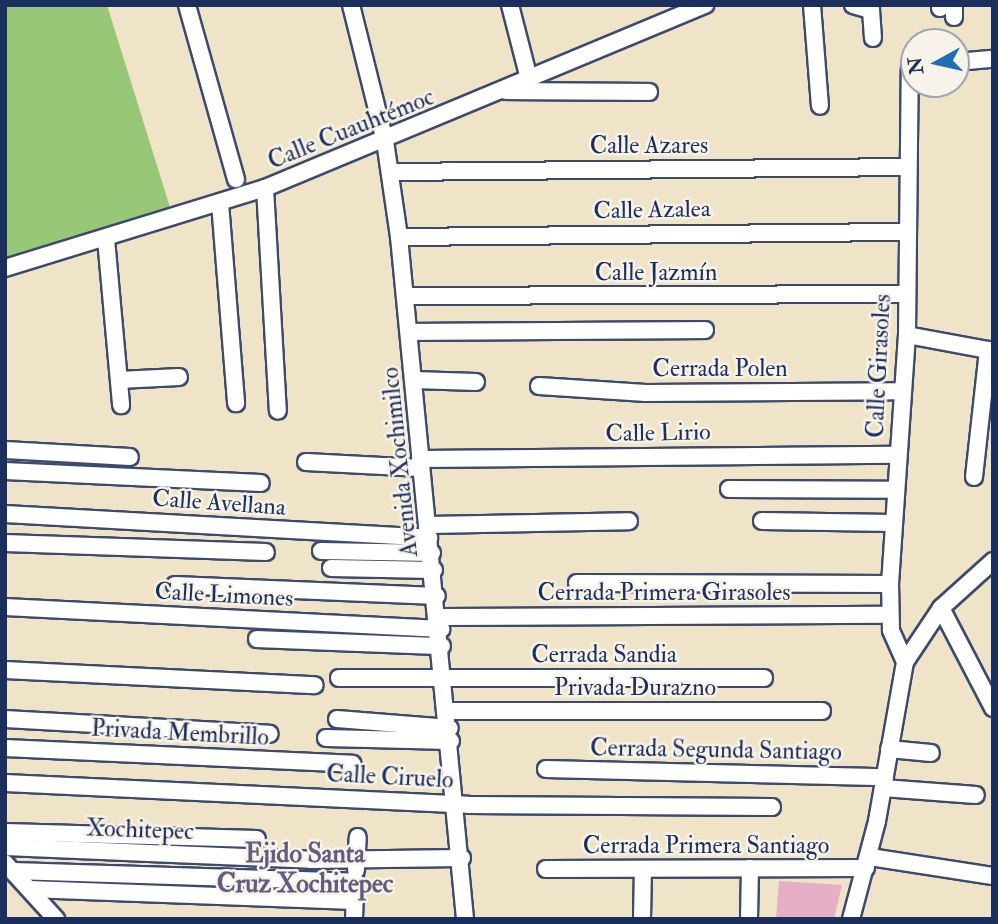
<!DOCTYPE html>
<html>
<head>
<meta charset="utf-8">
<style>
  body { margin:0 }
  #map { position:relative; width:998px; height:924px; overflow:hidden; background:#efe4c7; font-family:"IM FELL Double Pica",serif }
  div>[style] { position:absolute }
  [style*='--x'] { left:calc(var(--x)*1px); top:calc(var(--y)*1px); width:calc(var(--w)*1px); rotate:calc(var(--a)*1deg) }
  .green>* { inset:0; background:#98c877 }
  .building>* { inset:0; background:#e7afc5 }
  .roads { filter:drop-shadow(2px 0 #3b4a6e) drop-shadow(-2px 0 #3b4a6e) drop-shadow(0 2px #3b4a6e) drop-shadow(0 -2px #3b4a6e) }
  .minor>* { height:16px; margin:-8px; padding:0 8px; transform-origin:8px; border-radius:8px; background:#fff }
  span { translate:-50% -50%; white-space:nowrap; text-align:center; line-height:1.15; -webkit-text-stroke:5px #f7f3e8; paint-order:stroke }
  .street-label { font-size:24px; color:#1b2f5e }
  .neighbourhood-label { font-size:26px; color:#625c82; font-weight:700 }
  .frame { position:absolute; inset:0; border:7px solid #1b2f5e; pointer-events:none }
  .north { position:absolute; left:900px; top:28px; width:70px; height:70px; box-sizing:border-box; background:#f7f3e8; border:2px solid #9fa5b1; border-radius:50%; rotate:262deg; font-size:19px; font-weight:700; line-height:28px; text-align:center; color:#1b2f5e }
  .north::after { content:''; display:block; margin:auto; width:24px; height:32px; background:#1f6fb2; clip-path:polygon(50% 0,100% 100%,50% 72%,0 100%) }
</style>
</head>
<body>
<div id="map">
  <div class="green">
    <div style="clip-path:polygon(5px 5px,107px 5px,173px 217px,5px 265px)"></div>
  </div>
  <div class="building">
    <div style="clip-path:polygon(779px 881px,842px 885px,834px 919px,776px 919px)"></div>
  </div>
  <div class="roads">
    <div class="minor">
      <div style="--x:187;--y:5;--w:181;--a:74.3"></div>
      <div style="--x:351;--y:5;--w:140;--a:76"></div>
      <div style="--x:385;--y:141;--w:97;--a:81.7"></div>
      <div style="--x:399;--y:237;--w:685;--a:84.47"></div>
      <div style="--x:510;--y:5;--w:76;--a:75.6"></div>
      <div style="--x:812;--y:5;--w:101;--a:85.5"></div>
      <div style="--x:853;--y:5;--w:19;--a:16"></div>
      <div style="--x:871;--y:10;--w:28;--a:86"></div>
      <div style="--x:940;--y:5;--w:3;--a:90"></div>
      <div style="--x:954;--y:17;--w:12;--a:-90"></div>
      <div style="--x:956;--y:62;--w:37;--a:-5"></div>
      <div style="--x:506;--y:91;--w:143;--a:0.4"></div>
      <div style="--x:391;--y:172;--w:517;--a:-0.55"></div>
      <div style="--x:265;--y:188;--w:223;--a:86.7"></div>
      <div style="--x:220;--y:203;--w:201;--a:85.4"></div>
      <div style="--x:399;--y:237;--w:507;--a:-0.57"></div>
      <div style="--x:106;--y:239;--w:167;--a:84.8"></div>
      <div style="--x:5;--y:268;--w:272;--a:-17.1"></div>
      <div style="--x:265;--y:188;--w:477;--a:-22.6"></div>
      <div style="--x:406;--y:296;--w:500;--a:-0.23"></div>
      <div style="--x:409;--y:332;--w:296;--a:-0.4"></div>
      <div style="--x:907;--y:335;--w:87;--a:10.5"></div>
      <div style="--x:119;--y:380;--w:60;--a:-2.9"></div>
      <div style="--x:414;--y:380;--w:62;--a:1.8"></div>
      <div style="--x:539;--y:386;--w:107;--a:3.7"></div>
      <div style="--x:646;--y:393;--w:255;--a:-0.4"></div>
      <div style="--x:5;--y:450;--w:125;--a:3.2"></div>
      <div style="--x:420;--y:459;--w:476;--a:-0.5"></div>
      <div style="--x:306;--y:462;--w:115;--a:3"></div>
      <div style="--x:5;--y:471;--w:256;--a:2.7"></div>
      <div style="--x:974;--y:477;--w:128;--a:-83.7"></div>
      <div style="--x:729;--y:489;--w:164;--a:0.3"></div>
      <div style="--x:5;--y:514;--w:425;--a:3.2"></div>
      <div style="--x:762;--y:521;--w:131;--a:0.9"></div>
      <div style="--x:428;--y:525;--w:201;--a:-1.1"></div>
      <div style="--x:5;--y:543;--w:261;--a:2"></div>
      <div style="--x:321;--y:551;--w:111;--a:1"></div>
      <div style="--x:331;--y:568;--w:103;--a:1.1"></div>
      <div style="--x:577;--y:583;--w:313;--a:0.2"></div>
      <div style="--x:175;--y:585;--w:262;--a:2.4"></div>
      <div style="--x:5;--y:607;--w:437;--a:2.9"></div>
      <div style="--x:941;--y:608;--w:113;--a:62.5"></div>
      <div style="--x:439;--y:617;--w:451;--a:-0.3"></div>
      <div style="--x:257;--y:639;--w:185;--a:2.2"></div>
      <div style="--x:905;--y:662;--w:35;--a:-114"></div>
      <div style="--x:891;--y:630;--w:46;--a:-91.2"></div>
      <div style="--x:890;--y:584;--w:250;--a:-86.1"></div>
      <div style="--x:907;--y:335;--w:266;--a:-89.4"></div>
      <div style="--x:910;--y:69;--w:4;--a:-27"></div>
      <div style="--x:5;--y:670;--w:310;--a:2.8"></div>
      <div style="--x:339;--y:678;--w:425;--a:0"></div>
      <div style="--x:448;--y:711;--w:374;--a:0"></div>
      <div style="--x:5;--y:719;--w:265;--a:3.2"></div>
      <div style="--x:337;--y:719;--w:113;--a:4.6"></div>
      <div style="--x:326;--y:738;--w:125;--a:1.4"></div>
      <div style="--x:5;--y:748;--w:348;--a:2.6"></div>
      <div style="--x:889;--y:749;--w:42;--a:5.4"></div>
      <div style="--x:546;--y:769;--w:339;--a:1.4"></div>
      <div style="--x:5;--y:783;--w:464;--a:2.7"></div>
      <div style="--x:468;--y:805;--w:304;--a:0.4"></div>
      <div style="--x:883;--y:788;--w:93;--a:4.3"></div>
      <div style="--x:5;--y:832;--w:252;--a:1.6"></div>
      <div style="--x:5;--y:847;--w:306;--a:2.4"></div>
      <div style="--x:311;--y:860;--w:151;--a:-0.8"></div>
      <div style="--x:870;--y:857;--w:124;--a:8.8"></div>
      <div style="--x:5;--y:863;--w:76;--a:47.7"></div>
      <div style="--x:546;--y:869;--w:320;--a:-0.2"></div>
      <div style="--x:356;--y:870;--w:33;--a:-87"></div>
      <div style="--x:13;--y:871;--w:343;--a:1.8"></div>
      <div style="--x:29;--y:889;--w:326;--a:2.1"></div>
      <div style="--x:354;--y:919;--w:27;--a:-88"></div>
      <div style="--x:642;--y:919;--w:50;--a:-88.9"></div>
      <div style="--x:749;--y:919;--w:51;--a:-88.9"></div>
      <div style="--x:851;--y:919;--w:101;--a:-75.1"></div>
      <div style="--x:877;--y:821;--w:161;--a:-80"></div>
      <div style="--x:905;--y:662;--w:65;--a:-56.3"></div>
      <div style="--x:941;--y:608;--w:70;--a:-42.1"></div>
    </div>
  </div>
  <div class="street-label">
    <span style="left:351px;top:129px;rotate:-22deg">Calle Cuauhtémoc</span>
    <span style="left:649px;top:146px">Calle Azares</span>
    <span style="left:652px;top:210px;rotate:-1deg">Calle Azalea</span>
    <span style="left:656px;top:273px">Calle Jazmín</span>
    <span style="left:879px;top:366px;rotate:-87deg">Calle Girasoles</span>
    <span style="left:720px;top:369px">Cerrada Polen</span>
    <span style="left:658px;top:433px;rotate:-1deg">Calle Lirio</span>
    <span style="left:400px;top:462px;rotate:-96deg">Avenida Xochimilco</span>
    <span style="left:219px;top:503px;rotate:4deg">Calle Avellana</span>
    <span style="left:664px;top:593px">Cerrada Primera Girasoles</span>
    <span style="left:224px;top:595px;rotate:3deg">Calle Limones</span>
    <span style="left:604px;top:655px">Cerrada Sandia</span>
    <span style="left:635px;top:688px">Privada Durazno</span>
    <span style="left:180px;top:733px;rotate:3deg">Privada Membrillo</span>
    <span style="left:716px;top:750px;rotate:1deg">Cerrada Segunda Santiago</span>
    <span style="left:390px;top:777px;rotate:3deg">Calle Ciruelo</span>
    <span style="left:140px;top:830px;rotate:2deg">Xochitepec</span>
    <span style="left:706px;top:846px">Cerrada Primera Santiago</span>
  </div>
  <div class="neighbourhood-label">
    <span style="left:305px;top:870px">Ejido Santa<br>Cruz Xochitepec</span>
  </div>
  <div class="frame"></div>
  <div class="north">N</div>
</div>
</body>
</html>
